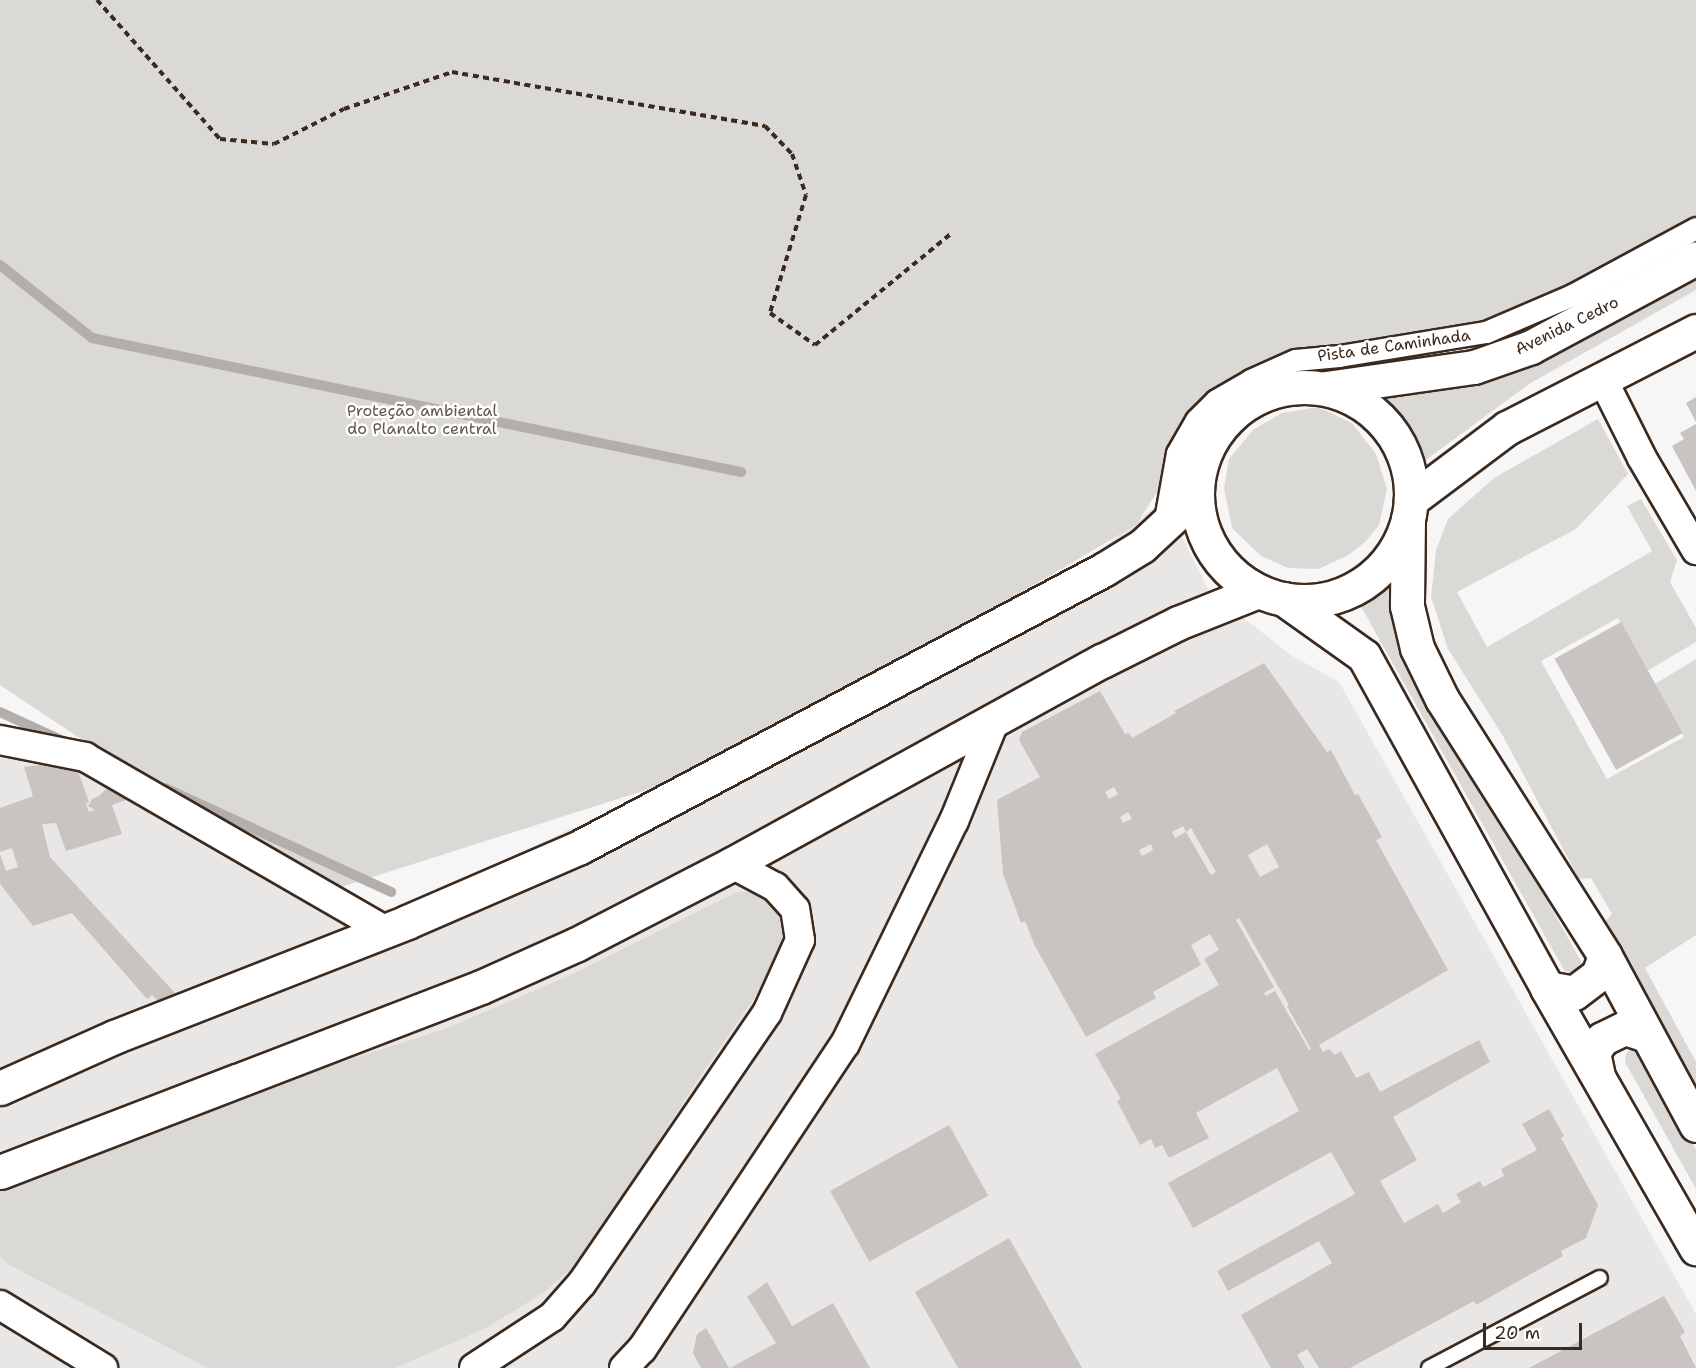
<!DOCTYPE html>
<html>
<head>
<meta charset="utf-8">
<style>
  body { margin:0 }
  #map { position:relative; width:1696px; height:1368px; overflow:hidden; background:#f7f6f6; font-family:"Shantell Sans",sans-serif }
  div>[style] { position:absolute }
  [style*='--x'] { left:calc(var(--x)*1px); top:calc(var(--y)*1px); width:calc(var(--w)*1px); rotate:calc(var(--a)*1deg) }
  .built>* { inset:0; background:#e9e7e6 }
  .green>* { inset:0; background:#dbd9d6 }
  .stream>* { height:10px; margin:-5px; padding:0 5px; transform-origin:5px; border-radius:5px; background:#b4aeaa }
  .building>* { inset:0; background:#c9c3c1; transform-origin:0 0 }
  .path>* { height:4px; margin-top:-2px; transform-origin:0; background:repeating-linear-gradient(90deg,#3b2a1e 0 6px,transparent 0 10.5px) }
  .roads { filter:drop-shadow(2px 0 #3b2a1e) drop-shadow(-2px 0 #3b2a1e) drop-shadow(0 2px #3b2a1e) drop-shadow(0 -2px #3b2a1e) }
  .service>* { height:14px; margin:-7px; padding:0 7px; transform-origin:7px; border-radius:7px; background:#fff }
  .pedestrian>* { height:21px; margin:-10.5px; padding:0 10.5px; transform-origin:10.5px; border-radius:10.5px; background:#fff }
  .minor>* { height:28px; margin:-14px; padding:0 14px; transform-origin:14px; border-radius:14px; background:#fff }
  .tertiary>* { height:33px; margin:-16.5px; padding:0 16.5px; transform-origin:16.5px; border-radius:16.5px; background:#fff }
  .tertiary>.ring { margin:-16.5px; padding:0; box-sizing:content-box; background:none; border:33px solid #fff; border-radius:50% }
  span { translate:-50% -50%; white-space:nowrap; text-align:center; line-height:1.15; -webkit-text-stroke:5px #fff; paint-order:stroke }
  .street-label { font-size:16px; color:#3b2a1e }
  .park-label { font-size:16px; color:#63564c }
  .scale { position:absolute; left:1483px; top:1323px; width:99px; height:27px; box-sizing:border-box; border:3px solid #3b2a1e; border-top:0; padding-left:8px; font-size:18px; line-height:21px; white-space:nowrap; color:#3b2a1e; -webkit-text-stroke:4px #fff; paint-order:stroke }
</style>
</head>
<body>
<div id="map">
  <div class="built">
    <div style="clip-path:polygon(1164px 500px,1209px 591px,1291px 655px,1339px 682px,1696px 1314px,1696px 1368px,0 1368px,0 756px,72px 765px,368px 923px,741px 750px,1096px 553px)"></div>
  </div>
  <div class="green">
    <div style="clip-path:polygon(0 0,1696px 0,1696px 228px,1486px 332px,1339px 356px,1216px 400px,1136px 525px,886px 672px,693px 775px,316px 895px,0 685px)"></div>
    <div style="clip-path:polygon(1696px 268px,1696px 290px,1529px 384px,1419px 465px,1400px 414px,1375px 395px)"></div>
    <div style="clip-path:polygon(1318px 407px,1352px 423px,1376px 454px,1387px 489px,1379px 525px,1365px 542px,1347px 556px,1318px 569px,1288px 568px,1261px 556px,1232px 528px,1224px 488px,1229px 459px,1253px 430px,1282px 413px)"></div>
    <div style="clip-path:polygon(1598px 419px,1628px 474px,1576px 529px,1457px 592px,1487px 647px,1652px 551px,1627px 506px,1641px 499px,1677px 560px,1670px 582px,1696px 628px,1696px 642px,1647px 671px,1618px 618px,1541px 661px,1607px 779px,1684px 737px,1655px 684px,1696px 659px,1696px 935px,1645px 968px,1696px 1062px,1696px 1090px,1626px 964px,1601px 925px,1612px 914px,1591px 878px,1579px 879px,1503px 736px,1448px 649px,1431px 597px,1436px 550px,1448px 519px,1494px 478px)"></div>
    <div style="clip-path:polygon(1397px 567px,1442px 713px,1582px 963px,1581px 968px,1570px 973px,1564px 970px,1358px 601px,1383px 585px)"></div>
    <div style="clip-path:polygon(737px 892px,753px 892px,767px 900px,778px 910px,787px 923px,787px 940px,783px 956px,699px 1078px,582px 1260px,543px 1293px,486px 1328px,395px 1368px,208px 1368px,9px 1265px,0 1256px,0 1177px,143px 1126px,445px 1029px,571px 975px)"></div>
    <div style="clip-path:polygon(1638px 1046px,1696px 1150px,1696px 1189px,1625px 1062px,1626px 1054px,1631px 1047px)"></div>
  </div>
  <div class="stream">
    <div style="--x:0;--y:265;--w:117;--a:38.4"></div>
    <div style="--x:92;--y:338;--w:663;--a:11.67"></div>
    <div style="--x:0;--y:712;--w:69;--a:24.7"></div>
    <div style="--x:165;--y:788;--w:249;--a:24.7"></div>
  </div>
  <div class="building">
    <div style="clip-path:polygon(1696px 397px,1696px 422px,1686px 403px)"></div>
    <div style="clip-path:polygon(1696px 424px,1696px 491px,1672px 446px,1684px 439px,1680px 433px)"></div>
    <div style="left:1621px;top:622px;width:127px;height:76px;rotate:61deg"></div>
    <div style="clip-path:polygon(evenodd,1264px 663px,1327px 752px,1331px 750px,1355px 795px,1358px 794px,1382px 837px,1376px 840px,1448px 970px,1319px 1045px,1323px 1052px,1329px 1049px,1335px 1055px,1341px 1051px,1356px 1078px,1369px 1072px,1380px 1092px,1479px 1040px,1490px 1062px,1393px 1117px,1417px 1160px,1380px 1181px,1404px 1223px,1438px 1204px,1443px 1213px,1461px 1202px,1456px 1194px,1480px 1181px,1483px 1187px,1504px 1176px,1501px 1169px,1537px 1150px,1522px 1124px,1549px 1109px,1564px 1136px,1561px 1138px,1598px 1205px,1586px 1238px,1561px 1251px,1563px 1256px,1476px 1305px,1474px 1301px,1350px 1368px,1319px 1368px,1307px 1349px,1297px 1355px,1305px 1368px,1271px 1368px,1241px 1315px,1332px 1263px,1319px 1241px,1228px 1291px,1217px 1271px,1355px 1194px,1331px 1152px,1193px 1228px,1168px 1183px,1299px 1111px,1277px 1068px,1196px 1113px,1209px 1138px,1169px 1158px,1162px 1145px,1155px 1148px,1151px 1139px,1140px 1145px,1117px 1101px,1121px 1099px,1095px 1054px,1219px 985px,1204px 959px,1219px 950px,1210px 934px,1191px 945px,1201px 965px,1153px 992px,1156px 998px,1086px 1037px,1035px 946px,1025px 921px,1021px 923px,1003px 874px,997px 800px,1040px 777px,1019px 740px,1022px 732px,1100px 691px,1125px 734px,1129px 733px,1132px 738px,1176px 713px,1174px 711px,1264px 663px,1114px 787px,1118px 794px,1109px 799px,1105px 792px,1114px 787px,1264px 663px,1128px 812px,1132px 819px,1123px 823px,1120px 817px,1128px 812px,1264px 663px,1183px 826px,1186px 832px,1191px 828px,1216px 872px,1211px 875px,1186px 832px,1175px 838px,1172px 832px,1183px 826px,1264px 663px,1151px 844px,1153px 850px,1142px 856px,1139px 850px,1151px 844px,1264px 663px,1267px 844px,1279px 867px,1260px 877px,1248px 855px,1267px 844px,1264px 663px,1239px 918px,1289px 1005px,1287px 1006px,1311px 1049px,1309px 1050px,1275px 991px,1266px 996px,1264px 993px,1274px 987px,1236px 920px,1239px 918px)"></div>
    <div style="clip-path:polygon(55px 763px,56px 766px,75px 763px,89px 802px,86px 804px,89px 812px,95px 810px,88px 806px,92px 799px,99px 796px,109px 786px,137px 796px,112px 805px,122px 834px,73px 849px,66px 851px,56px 823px,42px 824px,50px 857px,176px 994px,158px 1001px,152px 995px,147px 999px,72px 913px,33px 926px,0 884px,0 854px,6px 871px,18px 867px,12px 848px,0 852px,0 808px,33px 796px,24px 767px)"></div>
    <div style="left:949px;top:1125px;width:81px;height:136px;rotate:61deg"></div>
    <div style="clip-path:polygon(1009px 1238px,1059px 1327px,1082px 1368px,958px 1368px,915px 1292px)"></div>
    <div style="clip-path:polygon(767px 1282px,792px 1326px,833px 1303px,870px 1368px,730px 1368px,776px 1343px,747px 1297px)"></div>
    <div style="clip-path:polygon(1664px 1296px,1685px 1332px,1680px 1336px,1696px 1368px,1529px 1368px)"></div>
    <div style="clip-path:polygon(706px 1328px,729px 1368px,701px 1368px,693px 1353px,697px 1334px)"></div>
  </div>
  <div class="path">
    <div style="--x:97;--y:0;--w:186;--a:48.5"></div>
    <div style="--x:220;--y:139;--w:54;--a:5.3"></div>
    <div style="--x:274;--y:144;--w:78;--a:-26.6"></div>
    <div style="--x:344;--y:109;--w:114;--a:-18.9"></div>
    <div style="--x:452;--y:72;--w:318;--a:9.8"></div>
    <div style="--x:765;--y:126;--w:39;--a:46"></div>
    <div style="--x:792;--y:154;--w:43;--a:71.1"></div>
    <div style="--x:806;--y:195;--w:123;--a:107"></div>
    <div style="--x:770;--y:313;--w:55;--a:35.4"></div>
    <div style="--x:815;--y:345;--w:177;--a:-39.3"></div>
  </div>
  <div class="roads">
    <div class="service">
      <div style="--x:1429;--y:1368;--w:193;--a:-27.8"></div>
    </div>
    <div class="pedestrian">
      <div style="--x:1164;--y:525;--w:73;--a:-79.8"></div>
      <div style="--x:1177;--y:453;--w:38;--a:-60"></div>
      <div style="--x:1196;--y:420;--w:28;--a:-45"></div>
      <div style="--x:1216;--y:400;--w:39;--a:-30"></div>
      <div style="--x:1250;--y:380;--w:49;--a:-24"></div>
      <div style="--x:1295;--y:360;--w:44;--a:-5.2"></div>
      <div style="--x:1339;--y:356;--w:149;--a:-9.3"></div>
      <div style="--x:1486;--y:332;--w:94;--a:-23.3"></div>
      <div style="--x:1572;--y:295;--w:141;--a:-28.4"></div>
    </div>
    <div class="minor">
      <div style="--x:1603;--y:380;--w:87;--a:63.4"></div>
      <div style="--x:1642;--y:458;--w:107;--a:59.6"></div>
      <div style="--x:0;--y:740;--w:87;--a:11.3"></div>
      <div style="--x:85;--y:757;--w:346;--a:30"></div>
      <div style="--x:0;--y:1305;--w:121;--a:31.5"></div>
      <div style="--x:474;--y:1368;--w:93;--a:-33.2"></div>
      <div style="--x:552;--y:1317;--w:45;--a:-48.6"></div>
      <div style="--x:582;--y:1283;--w:327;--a:-55.6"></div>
      <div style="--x:767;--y:1013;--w:80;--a:-65.7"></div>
      <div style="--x:800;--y:940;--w:31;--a:-99"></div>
      <div style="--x:795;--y:909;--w:30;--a:-132"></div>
      <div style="--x:775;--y:887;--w:49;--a:-151.9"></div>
      <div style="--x:624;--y:1368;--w:26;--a:-47"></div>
      <div style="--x:642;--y:1349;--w:366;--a:-56.4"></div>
      <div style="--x:845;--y:1044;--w:248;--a:-64"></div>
      <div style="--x:954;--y:821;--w:109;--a:-67.9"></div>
    </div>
    <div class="tertiary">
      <div class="ring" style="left:1197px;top:387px;width:181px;height:181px"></div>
      <div style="--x:1326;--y:388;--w:149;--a:-8.1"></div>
      <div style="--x:1474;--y:367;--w:60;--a:-19.3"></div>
      <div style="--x:1531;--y:347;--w:187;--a:-28.3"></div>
      <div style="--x:1411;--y:500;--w:120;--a:-36.9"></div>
      <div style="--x:1507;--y:428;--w:212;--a:-27.2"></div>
      <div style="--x:1408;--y:519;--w:87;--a:90.7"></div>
      <div style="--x:1407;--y:606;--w:43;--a:76.6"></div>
      <div style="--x:1417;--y:648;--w:57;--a:63.9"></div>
      <div style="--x:1442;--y:699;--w:304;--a:57.6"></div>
      <div style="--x:1605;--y:956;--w:192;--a:61.7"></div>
      <div style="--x:1284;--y:599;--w:98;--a:35.5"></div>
      <div style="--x:1364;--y:656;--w:379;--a:61.1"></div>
      <div style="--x:1547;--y:988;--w:300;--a:60.2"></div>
      <div style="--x:1547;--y:988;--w:27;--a:10"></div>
      <div style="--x:1574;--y:993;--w:30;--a:-37"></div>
      <div style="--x:1598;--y:975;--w:20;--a:-70"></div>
      <div style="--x:1598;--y:1076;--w:25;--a:-102"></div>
      <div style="--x:1593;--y:1052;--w:16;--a:-55"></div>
      <div style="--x:1602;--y:1039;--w:25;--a:-26"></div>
      <div style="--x:1625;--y:1028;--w:22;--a:18"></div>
      <div style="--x:0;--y:1088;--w:125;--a:-24.1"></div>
      <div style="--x:114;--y:1037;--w:315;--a:-21.4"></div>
      <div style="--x:407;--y:922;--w:189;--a:-23.4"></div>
      <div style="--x:580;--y:847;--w:592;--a:-27.91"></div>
      <div style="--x:1103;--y:570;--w:46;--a:-31.6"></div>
      <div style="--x:1142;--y:546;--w:74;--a:-42.8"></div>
      <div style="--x:0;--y:1172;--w:515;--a:-21.04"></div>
      <div style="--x:481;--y:987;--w:105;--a:-24.1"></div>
      <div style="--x:577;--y:944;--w:174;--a:-27.3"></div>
      <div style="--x:732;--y:864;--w:422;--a:-28.8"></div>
      <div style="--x:1102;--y:661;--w:85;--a:-26.6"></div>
      <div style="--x:1178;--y:623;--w:86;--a:-21.8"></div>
    </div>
  </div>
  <div class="street-label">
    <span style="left:1567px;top:326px;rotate:-26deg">Avenida Cedro</span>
    <span style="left:1394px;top:346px;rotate:-8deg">Pista de Caminhada</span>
  </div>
  <div class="park-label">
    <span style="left:422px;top:420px">Proteção ambiental<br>do Planalto central</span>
  </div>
  <div class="scale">20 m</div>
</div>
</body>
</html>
